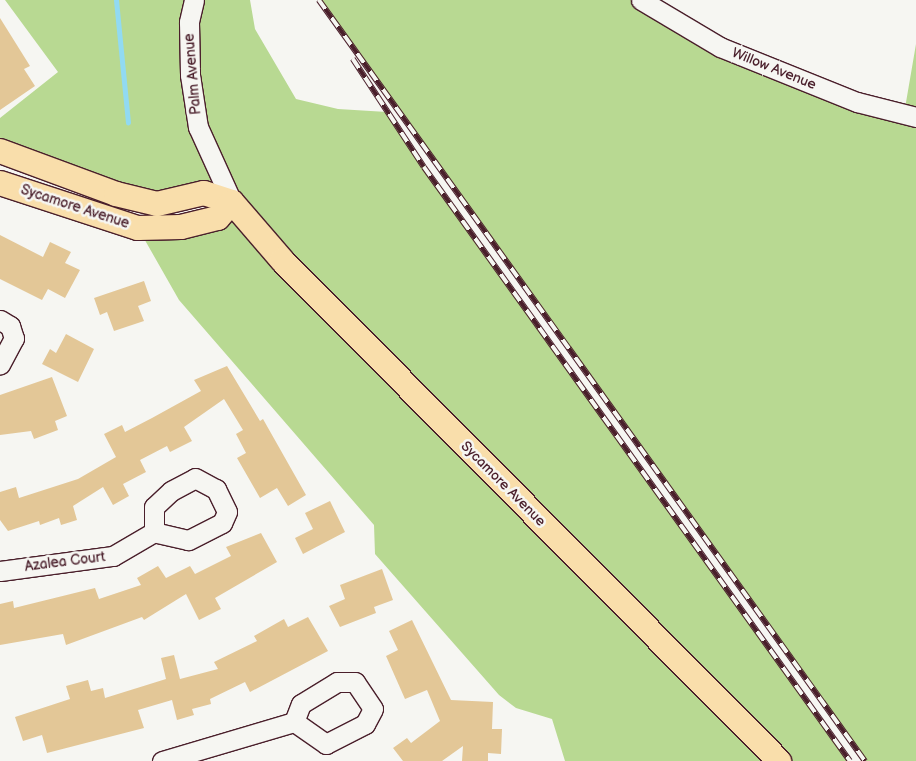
<!DOCTYPE html>
<html>
<head>
<meta charset="utf-8">
<style>
  body { margin:0 }
  #map { position:relative; width:916px; height:761px; overflow:hidden; background:#f6f6f2; font-family:"Balsamiq Sans",sans-serif }
  div>[style] { position:absolute }
  [style*='--x'] { left:calc(var(--x)*1px); top:calc(var(--y)*1px); width:calc(var(--w)*1px); rotate:calc(var(--a)*1deg) }
  .green>* { inset:0; background:#b8d992 }
  .stream>* { height:5px; margin:-2.5px; padding:0 2.5px; transform-origin:2.5px; border-radius:2.5px; background:#91daf2 }
  .building>* { inset:0; background:#e3c797 }
  .roads { filter:drop-shadow(1px 0 #4a1f2b) drop-shadow(-1px 0 #4a1f2b) drop-shadow(0 1px #4a1f2b) drop-shadow(0 -1px #4a1f2b) }
  .minor>* { height:19px; margin:-9.5px; padding:0 9.5px; transform-origin:9.5px; border-radius:9.5px; background:#f6f6f2 }
  .major>* { height:24px; margin:-12px; padding:0 12px; transform-origin:12px; border-radius:12px; background:#f9deab }
  .rail>* { height:5.5px; margin-top:-2.75px; transform-origin:0; background:repeating-linear-gradient(90deg,#f6f6f2 0 11px,#4a1f2b 0 22px); box-sizing:border-box; border-block:1px solid #4a1f2b }
  span { translate:-50% -50%; white-space:nowrap; text-align:center; line-height:1.15; -webkit-text-stroke:5px #f6f6f2; paint-order:stroke }
  .street-label { font-size:14px; color:#4a1f2b }
</style>
</head>
<body>
<div id="map">
  <div class="green">
    <div style="clip-path:polygon(5px 0,250px 0,255px 29px,296px 99px,338px 109px,387px 112px,850px 761px,565px 761px,552px 719px,516px 708px,499px 695px,375px 554px,374px 525px,179px 300px,138px 228px,232px 202px,157px 204px,0 151px,0 118px,58px 72px)"></div>
    <div style="clip-path:polygon(319px 0,641px 0,674px 21px,904px 114px,916px 44px,916px 761px,865px 761px)"></div>
  </div>
  <div class="stream">
    <div style="--x:116;--y:0;--w:123;--a:84.4"></div>
  </div>
  <div class="building">
    <div style="clip-path:polygon(0 18px,30px 66px,24px 69px,35px 86px,0 110px)"></div>
    <div style="clip-path:polygon(0 235px,43px 257px,50px 242px,71px 252px,65px 263px,80px 270px,65px 298px,48px 289px,42px 300px,0 279px)"></div>
    <div style="clip-path:polygon(144px 281px,151px 301px,138px 306px,144px 321px,114px 331px,107px 312px,100px 315px,94px 298px)"></div>
    <div style="clip-path:polygon(66px 334px,94px 349px,78px 382px,42px 364px,50px 349px,56px 353px)"></div>
    <div style="clip-path:polygon(227px 366px,260px 421px,263px 419px,306px 495px,288px 506px,277px 488px,260px 498px,237px 458px,246px 453px,236px 434px,243px 430px,224px 399px,184px 427px,192px 441px,170px 452px,167px 446px,140px 460px,146px 472px,123px 484px,129px 496px,113px 505px,103px 487px,73px 506px,77px 520px,61px 525px,59px 518px,40px 525px,39px 521px,8px 531px,0 520px,0 492px,16px 487px,19px 498px,78px 479px,116px 457px,104px 434px,122px 425px,125px 432px,152px 418px,201px 391px,194px 380px)"></div>
    <div style="clip-path:polygon(52px 377px,67px 416px,55px 421px,58px 430px,34px 439px,31px 431px,0 435px,0 395px)"></div>
    <div style="clip-path:polygon(330px 501px,345px 532px,303px 554px,295px 538px,313px 529px,305px 513px)"></div>
    <div style="clip-path:polygon(261px 533px,277px 562px,215px 598px,221px 609px,199px 620px,186px 594px,144px 620px,142px 617px,66px 645px,63px 634px,0 645px,0 604px,13px 601px,14px 608px,95px 588px,99px 599px,141px 585px,137px 578px,158px 566px,166px 578px,190px 566px,195px 574px,231px 556px,226px 547px)"></div>
    <div style="clip-path:polygon(382px 569px,393px 600px,374px 607px,376px 613px,340px 627px,329px 606px,345px 599px,340px 585px)"></div>
    <div style="clip-path:polygon(308px 617px,328px 651px,250px 692px,245px 682px,210px 699px,211px 704px,192px 709px,194px 715px,177px 720px,172px 700px,138px 710px,144px 728px,47px 753px,42px 735px,23px 741px,15px 717px,70px 699px,66px 686px,88px 680px,91px 691px,103px 688px,105px 698px,166px 679px,161px 658px,174px 655px,180px 679px,218px 669px,214px 662px,257px 641px,254px 636px,284px 619px,288px 627px)"></div>
    <div style="clip-path:polygon(412px 620px,451px 700px,493px 702px,492px 729px,502px 729px,501px 754px,488px 753px,488px 761px,462px 761px,463px 746px,442px 761px,403px 761px,393px 748px,407px 738px,411px 743px,440px 721px,427px 690px,405px 699px,386px 656px,398px 650px,389px 631px)"></div>
  </div>
  <div class="roads">
    <div class="minor">
      <div style="--x:194;--y:0;--w:23;--a:103"></div>
      <div style="--x:189;--y:22;--w:53;--a:88.9"></div>
      <div style="--x:190;--y:75;--w:53;--a:81.3"></div>
      <div style="--x:198;--y:127;--w:82;--a:65.6"></div>
      <div style="--x:641;--y:0;--w:92;--a:30.7"></div>
      <div style="--x:720;--y:47;--w:148;--a:21.9"></div>
      <div style="--x:857;--y:102;--w:61;--a:14.3"></div>
      <div style="--x:0;--y:320;--w:12;--a:31"></div>
      <div style="--x:10;--y:326;--w:13;--a:72"></div>
      <div style="--x:14;--y:338;--w:30;--a:118"></div>
      <div style="--x:195;--y:478;--w:24;--a:28"></div>
      <div style="--x:216;--y:489;--w:25;--a:64"></div>
      <div style="--x:227;--y:512;--w:12;--a:114"></div>
      <div style="--x:222;--y:523;--w:38;--a:153"></div>
      <div style="--x:188;--y:540;--w:35;--a:-167"></div>
      <div style="--x:154;--y:532;--w:25;--a:-90"></div>
      <div style="--x:154;--y:507;--w:23;--a:-43"></div>
      <div style="--x:171;--y:491;--w:27;--a:-28"></div>
      <div style="--x:0;--y:571;--w:114;--a:-7.6"></div>
      <div style="--x:113;--y:556;--w:48;--a:-30.3"></div>
      <div style="--x:337;--y:682;--w:18;--a:0"></div>
      <div style="--x:355;--y:682;--w:32;--a:56"></div>
      <div style="--x:373;--y:709;--w:17;--a:118"></div>
      <div style="--x:365;--y:724;--w:44;--a:152.9"></div>
      <div style="--x:326;--y:744;--w:39;--a:-145"></div>
      <div style="--x:294;--y:722;--w:19;--a:-69"></div>
      <div style="--x:301;--y:704;--w:42;--a:-31.4"></div>
      <div style="--x:162;--y:761;--w:138;--a:-16.5"></div>
    </div>
    <div class="major">
      <div style="--x:0;--y:151;--w:124;--a:20.3"></div>
      <div style="--x:116;--y:194;--w:42;--a:13.7"></div>
      <div style="--x:157;--y:204;--w:48;--a:-13.2"></div>
      <div style="--x:204;--y:193;--w:29;--a:18"></div>
      <div style="--x:232;--y:202;--w:77;--a:49.2"></div>
      <div style="--x:282;--y:260;--w:706;--a:45.23"></div>
      <div style="--x:0;--y:183;--w:145;--a:18.1"></div>
      <div style="--x:138;--y:228;--w:43;--a:-1.3"></div>
      <div style="--x:181;--y:227;--w:38;--a:-14"></div>
      <div style="--x:218;--y:218;--w:21;--a:-49"></div>
    </div>
  </div>
  <div class="rail">
    <div style="--x:319;--y:0;--w:937;--a:54.34"></div>
    <div style="--x:353;--y:59;--w:129;--a:56.7"></div>
    <div style="--x:424;--y:167;--w:731;--a:54.35"></div>
  </div>
  <div class="street-label">
    <span style="left:774px;top:69px;rotate:22deg">Willow Avenue</span>
    <span style="left:193px;top:74px;rotate:-95deg">Palm Avenue</span>
    <span style="left:75px;top:207px;rotate:18deg">Sycamore Avenue</span>
    <span style="left:503px;top:484px;rotate:45deg">Sycamore Avenue</span>
    <span style="left:65px;top:562px;rotate:-7deg">Azalea Court</span>
  </div>
</div>
</body>
</html>
